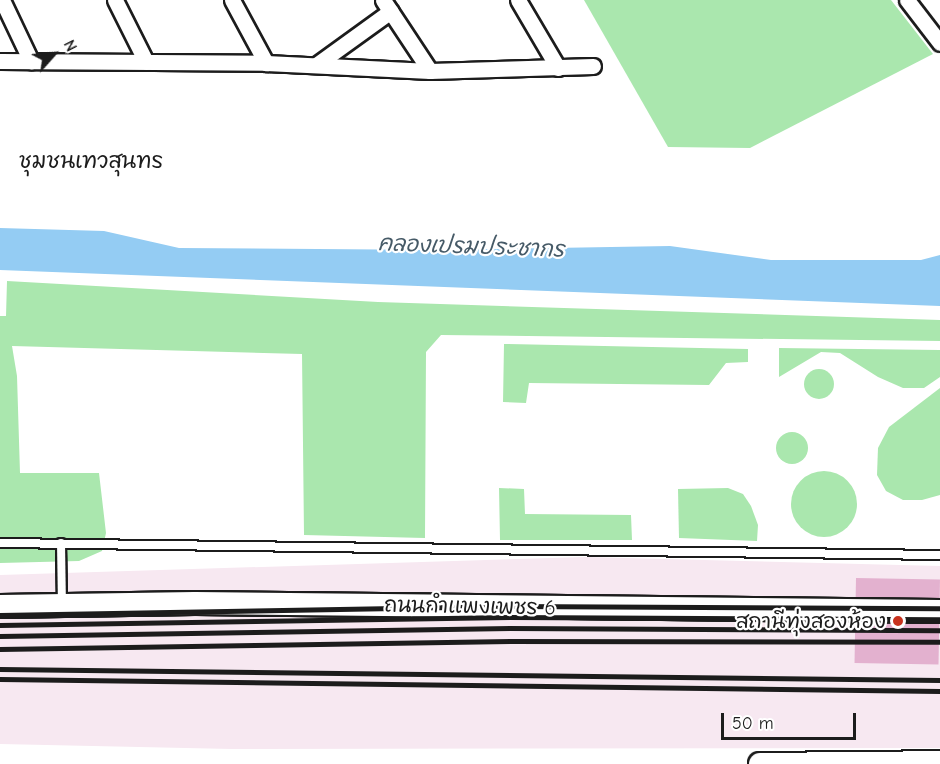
<!DOCTYPE html>
<html>
<head>
<meta charset="utf-8">
<style>
  body { margin:0 }
  #map { position:relative; width:940px; height:764px; overflow:hidden; background:#fff; font-family:"Comic Neue","Playpen Sans Thai",sans-serif }
  div>[style] { position:absolute }
  [style*='--x'] { left:calc(var(--x)*1px); top:calc(var(--y)*1px); width:calc(var(--w)*1px); rotate:calc(var(--a)*1deg) }
  .built>* { inset:0; background:#f7e8f1 }
  .green>* { inset:0; background:#aae7ae }
  .round { border-radius:50% }
  .water>* { inset:0; background:#94ccf3 }
  .building>* { inset:0; background:#e3b1cf; transform-origin:0 0 }
  .roads { filter:drop-shadow(2px 0 #1c1c1c) drop-shadow(-2px 0 #1c1c1c) drop-shadow(0 2px #1c1c1c) drop-shadow(0 -2px #1c1c1c) }
  .lane>* { height:8px; margin:-4px; padding:0 4px; transform-origin:4px; border-radius:4px; background:#fff }
  .street>* { height:15px; margin:-7.5px; padding:0 7.5px; transform-origin:7.5px; border-radius:7.5px; background:#fff }
  .secondary>* { height:22px; margin:-11px; padding:0 11px; transform-origin:11px; border-radius:11px; background:#fff }
  .rail>* { height:4.5px; margin:-2.25px; padding:0 2.25px; transform-origin:2.25px; border-radius:2.25px; background:#1c1c1c }
  .dots>* { width:16px; height:16px; translate:-50% -50%; box-sizing:border-box; border:3px solid #fff; border-radius:50% }
  span { translate:-50% -50%; white-space:nowrap; text-align:center; line-height:1.15; -webkit-text-stroke:4.5px #fff; paint-order:stroke }
  .street-label { font-size:21px; color:#1c1c1c }
  .poi-label { font-size:21px; color:#1c1c1c }
  .right { translate:-100% -50%; text-align:right }
  .neighbourhood-label { font-size:22px; color:#1c1c1c }
  .water-label { font-size:22px; color:#465a67; font-style:italic }
  .north { position:absolute; left:24px; top:24px; width:60px; height:60px; -webkit-text-stroke:4px #fff; paint-order:stroke; rotate:63deg; font-size:16px; font-weight:700; line-height:24px; text-align:center; color:#1c1c1c }
  .north::after { content:''; display:block; margin:auto; width:21px; height:27px; background:#1c1c1c; clip-path:polygon(50% 0,100% 100%,50% 72%,0 100%) }
  .scale { position:absolute; left:721px; top:713px; width:135px; height:27px; box-sizing:border-box; border:3px solid #1c1c1c; border-top:0; padding-left:8px; font-size:18px; line-height:21px; white-space:nowrap; color:#1c1c1c; -webkit-text-stroke:4px #fff; paint-order:stroke }
</style>
</head>
<body>
<div id="map">
  <div class="built">
    <div style="clip-path:polygon(585px 557px,940px 566px,940px 748px,232px 749px,0 744px,0 575px)"></div>
  </div>
  <div class="green">
    <div style="clip-path:polygon(584px 0,891px 0,933px 54px,750px 148px,668px 147px)"></div>
    <div style="clip-path:polygon(7px 281px,378px 302px,940px 320px,940px 341px,441px 335px,426px 352px,425px 538px,304px 535px,302px 354px,12px 346px,17px 376px,20px 473px,99px 473px,106px 533px,102px 551px,79px 561px,0 563px,0 316px,6px 316px)"></div>
    <div style="clip-path:polygon(504px 344px,748px 349px,748px 362px,726px 363px,709px 385px,529px 383px,526px 403px,503px 402px)"></div>
    <div style="clip-path:polygon(779px 348px,940px 350px,940px 377px,924px 388px,903px 388px,878px 377px,840px 353px,821px 352px,779px 377px)"></div>
    <div class="round" style="left:804px;top:369px;width:30px;height:30px"></div>
    <div style="clip-path:polygon(940px 388px,940px 495px,922px 500px,903px 500px,886px 491px,877px 475px,878px 448px,889px 427px)"></div>
    <div class="round" style="left:776px;top:432px;width:32px;height:32px"></div>
    <div class="round" style="left:791px;top:471px;width:66px;height:66px"></div>
    <div style="clip-path:polygon(499px 488px,524px 489px,525px 514px,631px 515px,632px 540px,500px 540px)"></div>
    <div style="clip-path:polygon(728px 488px,743px 494px,751px 506px,758px 525px,757px 541px,679px 538px,678px 489px)"></div>
  </div>
  <div class="water">
    <div style="clip-path:polygon(0 228px,104px 231px,179px 248px,443px 250px,670px 246px,771px 260px,921px 260px,940px 255px,940px 306px,0 270px)"></div>
  </div>
  <div class="building">
    <div style="left:856px;top:578px;width:84px;height:85px;rotate:1deg"></div>
  </div>
  <div class="roads">
    <div class="lane">
      <div style="--x:0;--y:543;--w:940;--a:0.73"></div>
      <div style="--x:61;--y:543;--w:61;--a:89.1"></div>
    </div>
    <div class="street">
      <div style="--x:2;--y:0;--w:68;--a:64.6"></div>
      <div style="--x:115;--y:0;--w:69;--a:63.4"></div>
      <div style="--x:232;--y:0;--w:72;--a:61.6"></div>
      <div style="--x:383;--y:0;--w:85;--a:56.5"></div>
      <div style="--x:518;--y:0;--w:79;--a:59.5"></div>
      <div style="--x:907;--y:0;--w:54;--a:52.5"></div>
      <div style="--x:0;--y:61;--w:266;--a:0.4"></div>
      <div style="--x:266;--y:63;--w:164;--a:2.8"></div>
      <div style="--x:430;--y:71;--w:163;--a:-1.8"></div>
      <div style="--x:316;--y:65;--w:92;--a:-35.8"></div>
    </div>
    <div class="secondary">
      <div style="--x:0;--y:606;--w:195;--a:-0.9"></div>
      <div style="--x:195;--y:603;--w:745;--a:0.62"></div>
      <div style="--x:760;--y:764;--w:180;--a:-0.6"></div>
    </div>
  </div>
  <div class="rail">
    <div style="--x:0;--y:615;--w:509;--a:-1.01"></div>
    <div style="--x:509;--y:606;--w:431;--a:0.3"></div>
    <div style="--x:0;--y:625;--w:510;--a:-0.9"></div>
    <div style="--x:510;--y:617;--w:430;--a:0.3"></div>
    <div style="--x:0;--y:636;--w:510;--a:-0.9"></div>
    <div style="--x:510;--y:628;--w:430;--a:0.3"></div>
    <div style="--x:0;--y:649;--w:510;--a:-0.9"></div>
    <div style="--x:510;--y:641;--w:430;--a:0.1"></div>
    <div style="--x:0;--y:669;--w:940;--a:0.67"></div>
    <div style="--x:0;--y:679;--w:940;--a:0.73"></div>
  </div>
  <div class="dots">
    <div style="left:898px;top:621px;background:#c8321e"></div>
  </div>
  <div class="street-label">
    <span style="left:470px;top:606px;rotate:1deg">ถนนกำแพงเพชร 6</span>
  </div>
  <div class="poi-label">
    <span class="right" style="left:886px;top:621px">สถานีทุ่งสองห้อง</span>
  </div>
  <div class="neighbourhood-label">
    <span style="left:91px;top:162px">ชุมชนเทวสุนทร</span>
  </div>
  <div class="water-label">
    <span style="left:471px;top:247px;rotate:2deg">คลองเปรมประชากร</span>
  </div>
  <div class="north">N</div>
  <div class="scale">50 m</div>
</div>
</body>
</html>
